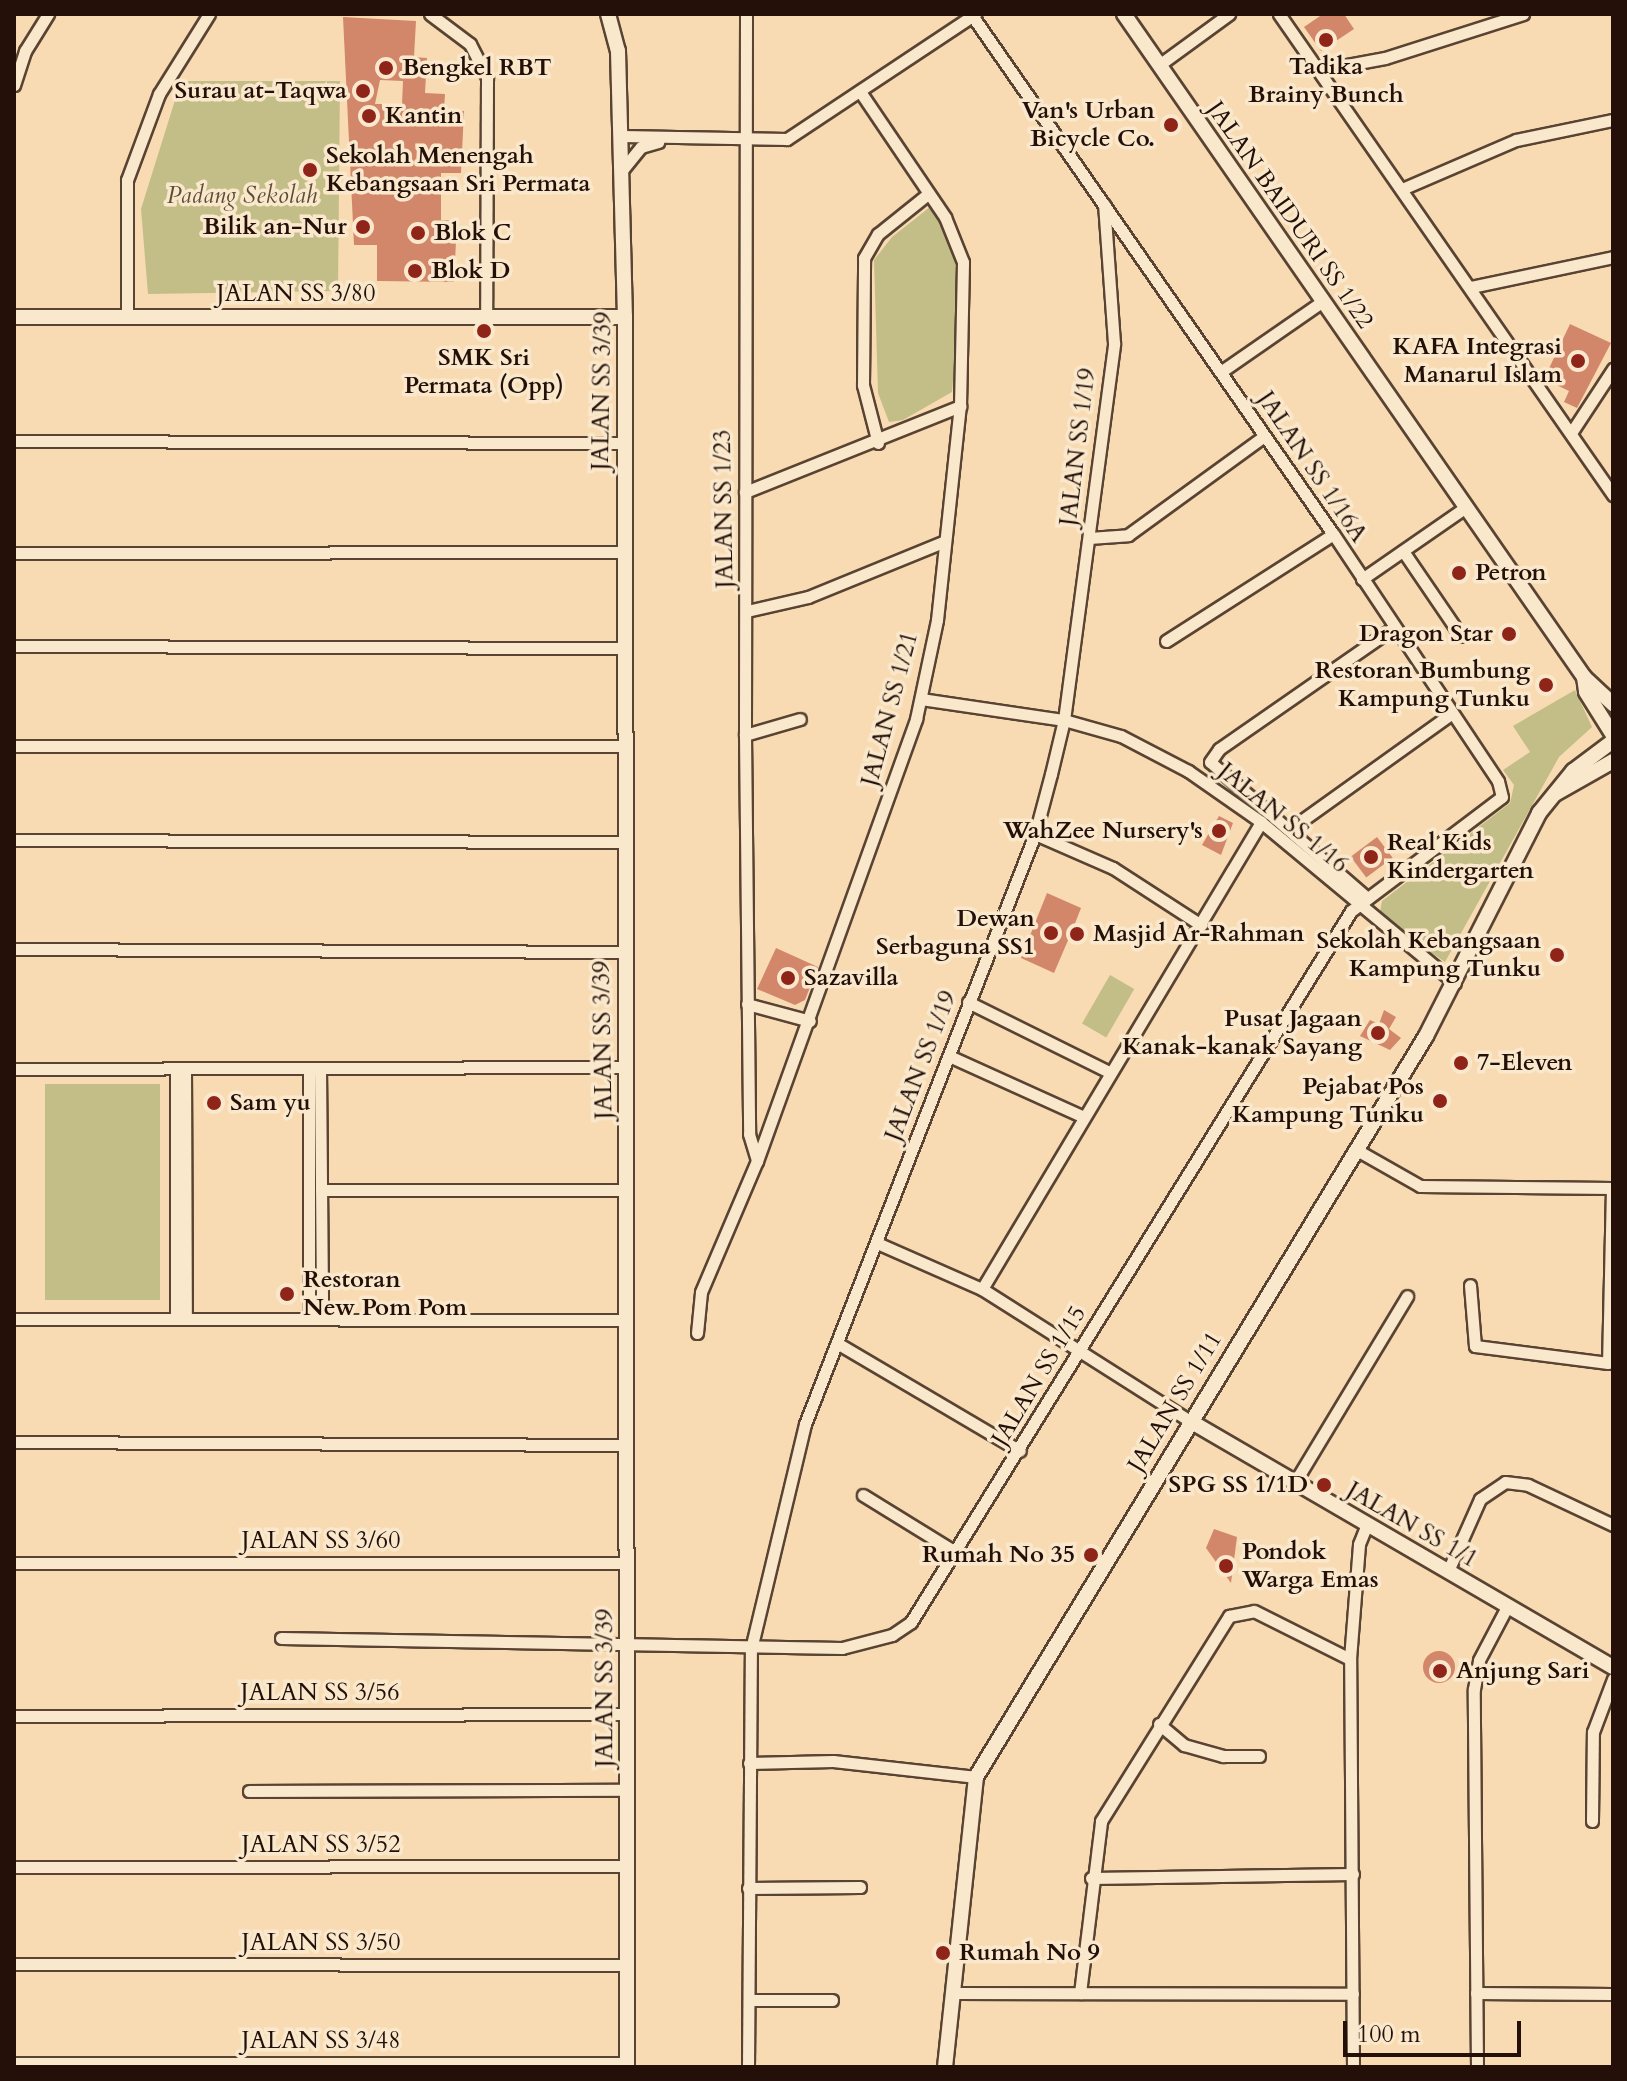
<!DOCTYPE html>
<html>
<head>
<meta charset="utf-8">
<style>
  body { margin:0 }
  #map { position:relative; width:1627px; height:2081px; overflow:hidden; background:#f8dbb2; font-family:Cardo,serif }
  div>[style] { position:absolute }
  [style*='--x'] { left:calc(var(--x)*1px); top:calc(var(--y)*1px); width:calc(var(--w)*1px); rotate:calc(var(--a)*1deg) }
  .green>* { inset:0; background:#c3be88; transform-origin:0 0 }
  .building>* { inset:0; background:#d2876a; transform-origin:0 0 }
  .round { border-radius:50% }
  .roads { filter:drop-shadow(2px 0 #594332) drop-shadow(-2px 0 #594332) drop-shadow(0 2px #594332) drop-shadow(0 -2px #594332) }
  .minor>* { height:11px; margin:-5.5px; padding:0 5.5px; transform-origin:5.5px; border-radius:5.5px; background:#fae8cd }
  .tertiary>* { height:14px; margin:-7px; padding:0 7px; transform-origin:7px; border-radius:7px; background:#fae8cd }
  .dots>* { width:22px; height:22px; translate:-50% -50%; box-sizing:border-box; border:4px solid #fae8cd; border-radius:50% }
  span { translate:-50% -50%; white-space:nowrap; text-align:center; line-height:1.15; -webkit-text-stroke:7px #fae8cd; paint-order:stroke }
  .poi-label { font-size:24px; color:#241008; font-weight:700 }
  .left { translate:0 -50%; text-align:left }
  .right { translate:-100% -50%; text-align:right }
  .park-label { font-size:24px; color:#5c4d35; font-style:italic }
  .street-label { font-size:24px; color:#241008 }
  .frame { position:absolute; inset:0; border:16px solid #241008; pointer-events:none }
  .scale { position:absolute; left:1343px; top:2021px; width:178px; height:36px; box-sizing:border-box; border:4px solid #241008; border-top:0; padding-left:10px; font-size:24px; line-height:28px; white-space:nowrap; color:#241008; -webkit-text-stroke:6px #fae8cd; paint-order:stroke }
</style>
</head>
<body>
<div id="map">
  <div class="green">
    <div style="clip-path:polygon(181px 81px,340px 81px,338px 291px,148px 294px,141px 209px)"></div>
    <div style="clip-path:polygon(930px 207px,952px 238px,960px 297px,952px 392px,903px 420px,889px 422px,878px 393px,874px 260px,892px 237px)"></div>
    <div style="clip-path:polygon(1575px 690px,1592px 727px,1559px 757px,1445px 962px,1379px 917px,1382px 901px,1510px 803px,1514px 785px,1503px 770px,1530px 752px,1513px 726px)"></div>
    <div style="left:1110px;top:975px;width:28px;height:56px;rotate:30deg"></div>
    <div style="left:45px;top:1084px;width:115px;height:216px"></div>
  </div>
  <div class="building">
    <div style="clip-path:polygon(1323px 14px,1344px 14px,1354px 29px,1321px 51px,1304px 27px)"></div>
    <div style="clip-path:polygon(evenodd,343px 17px,416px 21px,414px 57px,427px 58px,425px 93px,445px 94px,444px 110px,464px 111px,461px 173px,441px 173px,441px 220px,457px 221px,454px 282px,377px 281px,377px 245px,354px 245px,343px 17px,380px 80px,403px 81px,402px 104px,375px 104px,380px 80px)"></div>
    <div style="clip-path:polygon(1570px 324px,1611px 343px,1577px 408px,1564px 402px,1569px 391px,1544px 379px)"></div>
    <div style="clip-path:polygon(1219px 816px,1233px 823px,1221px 855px,1202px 845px)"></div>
    <div style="left:1377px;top:837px;width:26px;height:33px;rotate:53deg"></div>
    <div style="clip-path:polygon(1047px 893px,1081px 908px,1074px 926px,1084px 930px,1080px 942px,1069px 938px,1054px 973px,1021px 958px)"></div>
    <div style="clip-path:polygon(776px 948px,818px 967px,805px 1000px,795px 1005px,757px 989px)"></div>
    <div style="clip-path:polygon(1384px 1010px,1396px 1017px,1389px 1029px,1401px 1038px,1390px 1050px,1360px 1036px,1370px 1020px,1379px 1024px)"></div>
    <div style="clip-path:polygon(1214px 1529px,1237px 1537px,1231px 1583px,1206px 1548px)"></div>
    <div class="round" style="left:1423px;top:1651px;width:32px;height:32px"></div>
  </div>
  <div class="roads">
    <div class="minor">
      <div style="--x:430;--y:14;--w:50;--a:36.9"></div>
      <div style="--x:470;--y:44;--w:38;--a:63"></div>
      <div style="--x:487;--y:78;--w:238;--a:90.2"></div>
      <div style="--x:746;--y:14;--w:721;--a:90.08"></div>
      <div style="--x:745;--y:735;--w:399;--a:89.4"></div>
      <div style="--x:749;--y:1134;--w:28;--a:73"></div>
      <div style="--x:1279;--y:14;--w:586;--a:55.22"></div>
      <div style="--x:1159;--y:65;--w:87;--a:-36.1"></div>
      <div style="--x:1320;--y:70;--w:66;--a:-10.5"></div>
      <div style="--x:1385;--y:58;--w:145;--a:-17.7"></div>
      <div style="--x:14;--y:85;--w:36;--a:-72"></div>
      <div style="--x:25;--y:51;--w:44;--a:-58.1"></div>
      <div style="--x:622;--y:136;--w:165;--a:1"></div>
      <div style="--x:787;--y:139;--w:226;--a:-33.6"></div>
      <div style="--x:623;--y:169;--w:28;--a:-51"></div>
      <div style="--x:641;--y:147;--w:18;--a:-16"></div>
      <div style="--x:1402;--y:189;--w:124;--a:-23.3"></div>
      <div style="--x:1516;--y:140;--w:99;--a:-11.7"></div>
      <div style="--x:1471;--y:287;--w:145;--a:-11.9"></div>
      <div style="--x:127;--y:316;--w:136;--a:-90"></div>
      <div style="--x:127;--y:180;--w:92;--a:-69.6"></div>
      <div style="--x:159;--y:94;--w:94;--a:-58"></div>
      <div style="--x:1222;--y:371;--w:123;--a:-34.7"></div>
      <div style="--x:1571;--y:433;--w:77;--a:-56.7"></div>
      <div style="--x:14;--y:441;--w:608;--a:0.19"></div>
      <div style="--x:878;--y:443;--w:60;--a:-104.5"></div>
      <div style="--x:863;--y:385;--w:127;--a:-89.5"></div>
      <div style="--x:864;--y:258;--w:28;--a:-60"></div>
      <div style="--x:878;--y:234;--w:64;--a:-38.7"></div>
      <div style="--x:745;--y:492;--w:232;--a:-21.8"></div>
      <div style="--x:1089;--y:538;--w:39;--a:-4"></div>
      <div style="--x:1128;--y:535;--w:167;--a:-36"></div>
      <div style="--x:1403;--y:551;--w:103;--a:55.7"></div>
      <div style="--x:14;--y:553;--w:611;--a:-0.09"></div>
      <div style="--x:1362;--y:579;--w:126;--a:-34.7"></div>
      <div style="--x:747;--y:611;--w:63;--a:-12.9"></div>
      <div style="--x:808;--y:597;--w:148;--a:-22.2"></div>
      <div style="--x:1166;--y:641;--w:198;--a:-32.6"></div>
      <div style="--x:14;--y:646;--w:611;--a:0.19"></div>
      <div style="--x:921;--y:699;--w:145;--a:8.4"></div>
      <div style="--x:1064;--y:720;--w:59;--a:15.7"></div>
      <div style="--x:1121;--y:736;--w:76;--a:27.6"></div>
      <div style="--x:1188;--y:771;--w:89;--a:34.9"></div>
      <div style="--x:1261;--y:822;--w:252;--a:39.7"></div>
      <div style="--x:745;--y:735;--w:57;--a:-16.2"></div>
      <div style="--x:14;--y:746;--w:612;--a:0"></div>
      <div style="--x:1290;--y:829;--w:199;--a:-35.6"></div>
      <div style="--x:1035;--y:834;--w:85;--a:23.6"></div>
      <div style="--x:1113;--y:868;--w:105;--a:32.9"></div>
      <div style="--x:14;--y:840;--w:611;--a:0.19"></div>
      <div style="--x:1366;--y:897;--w:206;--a:-139.1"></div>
      <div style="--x:1210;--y:762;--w:16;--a:-55"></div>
      <div style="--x:1219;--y:749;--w:212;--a:-34.8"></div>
      <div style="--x:14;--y:949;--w:610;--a:0.28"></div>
      <div style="--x:968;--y:1002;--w:155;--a:26.4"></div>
      <div style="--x:747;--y:1004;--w:65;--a:15.1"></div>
      <div style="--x:949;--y:1056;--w:148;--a:24.3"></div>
      <div style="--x:176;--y:1068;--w:251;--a:90"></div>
      <div style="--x:185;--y:1068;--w:251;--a:89.8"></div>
      <div style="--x:309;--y:1068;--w:251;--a:90"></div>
      <div style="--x:320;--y:1068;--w:251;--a:89.5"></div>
      <div style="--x:14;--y:1069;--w:611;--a:-0.19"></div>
      <div style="--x:1355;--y:1149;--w:75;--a:29.6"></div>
      <div style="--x:1420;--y:1186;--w:192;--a:0.6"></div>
      <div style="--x:1612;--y:1188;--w:175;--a:91.3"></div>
      <div style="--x:1608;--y:1363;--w:134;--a:-172.7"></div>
      <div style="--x:1475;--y:1346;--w:61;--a:-94.7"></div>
      <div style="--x:321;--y:1190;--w:305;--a:0"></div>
      <div style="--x:877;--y:1243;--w:115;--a:23.7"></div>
      <div style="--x:982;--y:1289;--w:246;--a:32.4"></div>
      <div style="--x:982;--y:1289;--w:544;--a:-59.14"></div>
      <div style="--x:14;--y:1319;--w:613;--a:0.09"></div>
      <div style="--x:697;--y:1333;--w:41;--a:-84.4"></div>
      <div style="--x:701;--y:1292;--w:142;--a:-66.9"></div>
      <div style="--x:757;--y:1161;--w:470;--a:-70.2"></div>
      <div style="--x:916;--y:719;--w:101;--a:-78"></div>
      <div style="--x:937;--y:620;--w:215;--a:-83.9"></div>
      <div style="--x:960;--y:406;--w:144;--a:-88.8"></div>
      <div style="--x:963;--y:262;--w:48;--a:-111.8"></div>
      <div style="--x:945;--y:217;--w:150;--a:-124.1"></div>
      <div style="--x:837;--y:1343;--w:212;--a:30.5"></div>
      <div style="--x:14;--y:1442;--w:613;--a:0.28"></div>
      <div style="--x:1295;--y:1482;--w:217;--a:-58.9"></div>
      <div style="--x:863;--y:1495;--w:110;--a:31.7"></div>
      <div style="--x:14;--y:1563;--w:613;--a:0"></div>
      <div style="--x:1448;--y:1571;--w:79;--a:-66"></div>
      <div style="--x:1480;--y:1499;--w:30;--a:-34"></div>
      <div style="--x:1505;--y:1482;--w:23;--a:7"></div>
      <div style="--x:1528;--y:1485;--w:94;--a:25.2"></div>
      <div style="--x:281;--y:1638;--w:561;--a:1.02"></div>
      <div style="--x:842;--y:1648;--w:52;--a:-14.6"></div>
      <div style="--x:892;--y:1635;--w:23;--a:-34"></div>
      <div style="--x:911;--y:1622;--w:836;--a:-58.25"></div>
      <div style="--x:1351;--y:911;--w:189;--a:-37.1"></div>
      <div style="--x:1502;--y:797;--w:16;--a:-104"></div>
      <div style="--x:1498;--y:781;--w:297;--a:-123.7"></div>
      <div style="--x:1333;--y:534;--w:634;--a:-124.84"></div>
      <div style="--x:14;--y:1716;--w:613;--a:-0.19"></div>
      <div style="--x:1159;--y:1724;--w:33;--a:40"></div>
      <div style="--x:1184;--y:1745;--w:41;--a:15.8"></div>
      <div style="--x:1223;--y:1756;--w:36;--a:0"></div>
      <div style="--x:749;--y:1763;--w:84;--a:-1.4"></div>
      <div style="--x:833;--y:1761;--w:144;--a:6.4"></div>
      <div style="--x:249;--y:1791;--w:378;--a:-0.2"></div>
      <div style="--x:1592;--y:1821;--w:89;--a:-89.4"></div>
      <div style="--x:1593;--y:1732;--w:57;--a:-69.3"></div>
      <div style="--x:14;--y:1867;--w:613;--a:-0.09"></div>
      <div style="--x:1091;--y:1878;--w:262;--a:-0.9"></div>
      <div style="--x:748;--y:1888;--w:112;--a:-0.5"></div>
      <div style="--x:14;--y:1964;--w:613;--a:0.09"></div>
      <div style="--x:952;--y:1993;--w:401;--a:0.1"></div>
      <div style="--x:1080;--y:1993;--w:173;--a:-83"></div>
      <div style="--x:1101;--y:1821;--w:242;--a:-58"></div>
      <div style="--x:1229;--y:1616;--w:25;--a:-11"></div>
      <div style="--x:1254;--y:1611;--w:107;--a:26.6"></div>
      <div style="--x:1476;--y:1993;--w:137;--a:0.4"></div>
      <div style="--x:749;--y:2000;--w:83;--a:0"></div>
      <div style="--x:14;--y:2063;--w:613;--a:0"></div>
      <div style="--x:748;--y:2067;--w:418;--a:-89.6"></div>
      <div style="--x:751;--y:1649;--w:231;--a:-76.5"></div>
      <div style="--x:805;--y:1424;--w:633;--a:-68.7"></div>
      <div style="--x:1035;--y:834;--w:62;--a:-75.1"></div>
      <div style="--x:1051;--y:774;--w:56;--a:-76.5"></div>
      <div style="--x:1064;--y:720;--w:380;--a:-82.4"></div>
      <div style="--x:1114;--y:343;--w:139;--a:-94.1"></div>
      <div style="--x:1353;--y:2067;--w:408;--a:-90.4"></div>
      <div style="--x:1350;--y:1659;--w:115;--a:-85.5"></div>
      <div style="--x:1359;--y:1544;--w:22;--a:-68"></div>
      <div style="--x:1477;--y:2067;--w:378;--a:-90.5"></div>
      <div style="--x:1474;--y:1689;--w:29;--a:-80"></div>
      <div style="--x:1479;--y:1660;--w:62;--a:-62.2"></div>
    </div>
    <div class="tertiary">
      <div style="--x:608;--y:14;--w:38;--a:75"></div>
      <div style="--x:618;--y:51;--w:266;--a:88.5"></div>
      <div style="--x:625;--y:317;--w:1750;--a:89.93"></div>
      <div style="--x:1124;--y:14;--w:807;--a:55.25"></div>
      <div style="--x:1584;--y:677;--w:15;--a:82"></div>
      <div style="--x:1586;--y:692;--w:51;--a:57.9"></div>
      <div style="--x:14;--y:317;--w:611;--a:0"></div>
      <div style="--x:1584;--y:677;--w:40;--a:43"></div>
      <div style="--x:1555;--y:794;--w:67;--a:-29.6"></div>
      <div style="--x:1190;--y:1421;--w:489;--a:30.2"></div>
      <div style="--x:945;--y:2067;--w:292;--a:-83.9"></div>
      <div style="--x:976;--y:1777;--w:867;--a:-58.73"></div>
      <div style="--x:1426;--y:1036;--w:250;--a:-63.1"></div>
      <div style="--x:1539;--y:813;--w:54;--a:-51"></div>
      <div style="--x:1573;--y:771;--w:50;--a:-36.9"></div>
    </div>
  </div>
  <div class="dots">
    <div style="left:1326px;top:40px;background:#8f2418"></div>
    <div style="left:386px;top:68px;background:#8f2418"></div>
    <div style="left:363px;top:91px;background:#8f2418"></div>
    <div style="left:369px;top:116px;background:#8f2418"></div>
    <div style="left:1171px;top:125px;background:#8f2418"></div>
    <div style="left:310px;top:170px;background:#8f2418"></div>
    <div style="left:363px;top:227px;background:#8f2418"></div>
    <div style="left:418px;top:233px;background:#8f2418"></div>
    <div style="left:415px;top:271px;background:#8f2418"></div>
    <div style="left:484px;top:331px;background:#8f2418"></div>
    <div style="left:1578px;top:361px;background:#8f2418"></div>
    <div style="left:1459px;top:573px;background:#8f2418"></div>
    <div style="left:1509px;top:634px;background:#8f2418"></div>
    <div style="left:1546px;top:685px;background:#8f2418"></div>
    <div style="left:1219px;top:831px;background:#8f2418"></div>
    <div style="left:1371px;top:857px;background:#8f2418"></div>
    <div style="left:1051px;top:933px;background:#8f2418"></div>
    <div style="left:1077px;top:934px;background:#8f2418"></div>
    <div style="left:1557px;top:955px;background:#8f2418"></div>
    <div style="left:788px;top:978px;background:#8f2418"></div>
    <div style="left:1378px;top:1033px;background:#8f2418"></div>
    <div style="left:1461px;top:1063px;background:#8f2418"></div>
    <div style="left:1440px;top:1101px;background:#8f2418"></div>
    <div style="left:214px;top:1103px;background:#8f2418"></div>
    <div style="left:287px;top:1294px;background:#8f2418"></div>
    <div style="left:1324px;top:1485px;background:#8f2418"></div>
    <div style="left:1091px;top:1555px;background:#8f2418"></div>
    <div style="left:1226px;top:1566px;background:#8f2418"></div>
    <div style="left:1440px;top:1671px;background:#8f2418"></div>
    <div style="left:943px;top:1953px;background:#8f2418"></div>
  </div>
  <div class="poi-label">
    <span style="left:1326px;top:81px">Tadika<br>Brainy Bunch</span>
    <span class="left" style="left:402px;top:68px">Bengkel RBT</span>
    <span class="right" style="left:347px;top:91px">Surau at-Taqwa</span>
    <span class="right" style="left:1155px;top:125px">Van's Urban<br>Bicycle Co.</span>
    <span class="left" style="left:385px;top:116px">Kantin</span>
    <span class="left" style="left:326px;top:170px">Sekolah Menengah<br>Kebangsaan Sri Permata</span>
    <span class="right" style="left:347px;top:227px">Bilik an-Nur</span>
    <span class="left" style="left:434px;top:233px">Blok C</span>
    <span class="left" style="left:431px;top:271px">Blok D</span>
    <span class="right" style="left:1562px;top:361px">KAFA Integrasi<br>Manarul Islam</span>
    <span style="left:484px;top:372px">SMK Sri<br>Permata (Opp)</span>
    <span class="left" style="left:1475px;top:573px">Petron</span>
    <span class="right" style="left:1493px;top:634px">Dragon Star</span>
    <span class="right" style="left:1530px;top:685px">Restoran Bumbung<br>Kampung Tunku</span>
    <span class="right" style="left:1203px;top:831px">WahZee Nursery's</span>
    <span class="left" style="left:1387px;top:857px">Real Kids<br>Kindergarten</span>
    <span class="right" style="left:1035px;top:933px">Dewan<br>Serbaguna SS1</span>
    <span class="left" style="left:1093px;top:934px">Masjid Ar-Rahman</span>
    <span class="right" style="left:1541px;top:955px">Sekolah Kebangsaan<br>Kampung Tunku</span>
    <span class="left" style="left:804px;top:978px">Sazavilla</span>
    <span class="right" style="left:1362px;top:1033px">Pusat Jagaan<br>Kanak-kanak Sayang</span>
    <span class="left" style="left:1477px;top:1063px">7-Eleven</span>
    <span class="right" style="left:1424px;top:1101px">Pejabat Pos<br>Kampung Tunku</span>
    <span class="left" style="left:230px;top:1103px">Sam yu</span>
    <span class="left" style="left:303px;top:1294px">Restoran<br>New Pom Pom</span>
    <span class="right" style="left:1308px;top:1485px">SPG SS 1/1D</span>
    <span class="left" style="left:1242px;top:1566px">Pondok<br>Warga Emas</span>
    <span class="right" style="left:1075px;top:1555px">Rumah No 35</span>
    <span class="left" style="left:1456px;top:1671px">Anjung Sari</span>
    <span class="left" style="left:959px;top:1953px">Rumah No 9</span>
  </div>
  <div class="park-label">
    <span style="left:242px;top:196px">Padang Sekolah</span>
  </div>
  <div class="street-label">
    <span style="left:1290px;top:215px;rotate:55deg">JALAN BAIDURI SS 1/22</span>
    <span style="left:296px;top:294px">JALAN SS 3/80</span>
    <span style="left:602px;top:391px;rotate:-89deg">JALAN SS 3/39</span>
    <span style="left:1078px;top:447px;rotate:-83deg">JALAN SS 1/19</span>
    <span style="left:1312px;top:467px;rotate:56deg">JALAN SS 1/16A</span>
    <span style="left:724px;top:509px;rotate:-91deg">JALAN SS 1/23</span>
    <span style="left:890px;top:709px;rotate:-75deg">JALAN SS 1/21</span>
    <span style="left:1283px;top:818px;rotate:39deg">JALAN SS 1/16</span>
    <span style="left:603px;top:1040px;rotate:-91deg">JALAN SS 3/39</span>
    <span style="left:921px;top:1066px;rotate:-69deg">JALAN SS 1/19</span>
    <span style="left:1039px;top:1376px;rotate:-59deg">JALAN SS 1/15</span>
    <span style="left:1175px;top:1402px;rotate:-59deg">JALAN SS 1/11</span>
    <span style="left:1412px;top:1525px;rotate:30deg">JALAN SS 1/1</span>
    <span style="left:321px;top:1541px">JALAN SS 3/60</span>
    <span style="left:605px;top:1688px;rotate:-90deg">JALAN SS 3/39</span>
    <span style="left:320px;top:1693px">JALAN SS 3/56</span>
    <span style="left:321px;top:1845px">JALAN SS 3/52</span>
    <span style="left:321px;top:1943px">JALAN SS 3/50</span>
    <span style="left:321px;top:2041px">JALAN SS 3/48</span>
  </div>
  <div class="frame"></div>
  <div class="scale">100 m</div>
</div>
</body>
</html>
